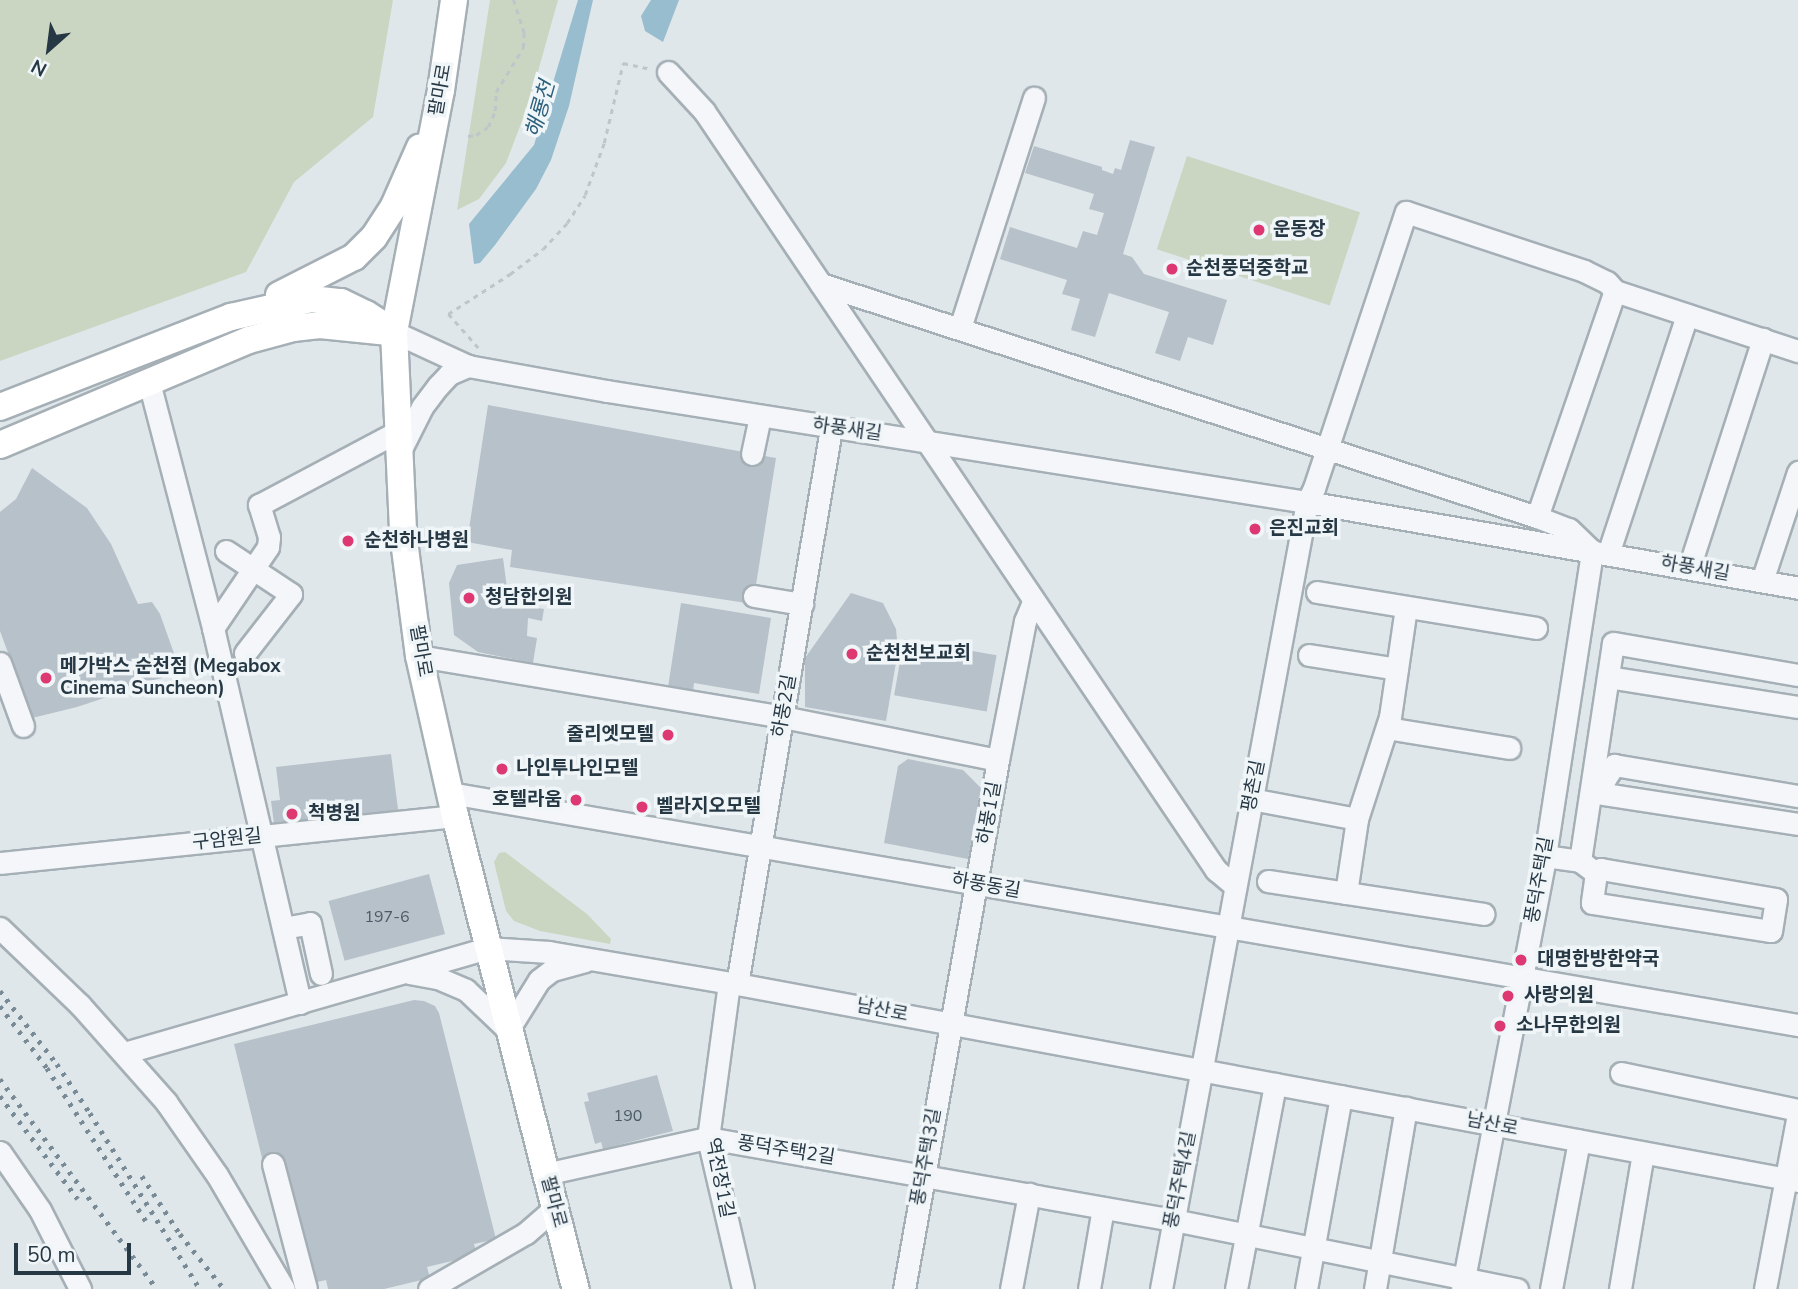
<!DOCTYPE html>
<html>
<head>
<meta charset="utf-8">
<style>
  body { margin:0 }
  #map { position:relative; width:1798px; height:1289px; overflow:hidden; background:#e0e7eb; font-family:"Nunito Sans","Noto Sans KR",sans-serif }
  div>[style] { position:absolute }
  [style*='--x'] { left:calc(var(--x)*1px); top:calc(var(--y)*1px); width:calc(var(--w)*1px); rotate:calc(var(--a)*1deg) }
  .green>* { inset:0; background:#cad6c1; transform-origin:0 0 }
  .water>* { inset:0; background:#98bdcf }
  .building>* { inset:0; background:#b7c1c9; transform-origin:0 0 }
  .path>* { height:2.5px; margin-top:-1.25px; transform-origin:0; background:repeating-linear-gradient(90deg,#bfc5ca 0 5px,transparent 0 10px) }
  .roads { filter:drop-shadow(2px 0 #a5afb6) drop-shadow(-2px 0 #a5afb6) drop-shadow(0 2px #a5afb6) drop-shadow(0 -2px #a5afb6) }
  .minor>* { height:21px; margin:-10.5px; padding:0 10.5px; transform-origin:10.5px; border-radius:10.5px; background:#f4f6f9 }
  .major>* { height:26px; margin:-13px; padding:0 13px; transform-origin:13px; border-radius:13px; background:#fff }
  .rail>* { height:4.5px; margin-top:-2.25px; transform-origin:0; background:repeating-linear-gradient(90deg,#788a96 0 3.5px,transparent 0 10.5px) }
  .dots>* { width:19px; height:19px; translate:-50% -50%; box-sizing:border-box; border:4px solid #f0f5f8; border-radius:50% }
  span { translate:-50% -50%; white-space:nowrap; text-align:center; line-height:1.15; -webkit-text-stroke:7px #f0f5f8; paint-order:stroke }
  .number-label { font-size:16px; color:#4b5a66 }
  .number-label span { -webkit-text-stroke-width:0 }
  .street-label { font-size:19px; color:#273845 }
  .poi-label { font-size:19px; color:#273845; font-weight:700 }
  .left { translate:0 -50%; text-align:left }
  .right { translate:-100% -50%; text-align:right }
  .water-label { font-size:21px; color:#2c607d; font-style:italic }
  .north { position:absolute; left:14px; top:14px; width:70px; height:70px; -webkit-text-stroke:5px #f0f5f8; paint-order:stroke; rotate:208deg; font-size:19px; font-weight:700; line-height:28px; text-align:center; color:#273845 }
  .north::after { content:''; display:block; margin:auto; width:24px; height:32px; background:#273845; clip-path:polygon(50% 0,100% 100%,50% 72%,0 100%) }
  .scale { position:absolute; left:14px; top:1243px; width:117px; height:32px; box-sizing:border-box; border:4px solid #273845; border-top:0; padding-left:9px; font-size:21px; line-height:24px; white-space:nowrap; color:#273845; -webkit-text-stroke:5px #f0f5f8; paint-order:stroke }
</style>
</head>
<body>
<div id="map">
  <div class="green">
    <div style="clip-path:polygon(0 0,393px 0,373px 117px,294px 182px,246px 272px,0 361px)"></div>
    <div style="clip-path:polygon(490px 0,558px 0,530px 100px,506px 163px,479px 199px,457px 210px)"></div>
    <div style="left:1187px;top:156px;width:182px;height:98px;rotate:18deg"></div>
    <div style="clip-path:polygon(505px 852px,587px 914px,611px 939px,610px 944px,540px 931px,514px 921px,506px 911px,494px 862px,499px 853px)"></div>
  </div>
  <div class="water">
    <div style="clip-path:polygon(578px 0,593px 0,569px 106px,551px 160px,536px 189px,495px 245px,480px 263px,474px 264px,469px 224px,534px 145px)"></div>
    <div style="clip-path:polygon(651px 0,679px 0,663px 42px,645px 31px,641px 16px)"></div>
  </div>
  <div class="building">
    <div style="clip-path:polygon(1130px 140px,1155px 147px,1123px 254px,1132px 257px,1144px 274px,1227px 300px,1213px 345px,1188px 337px,1180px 361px,1155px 353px,1169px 312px,1109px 293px,1095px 337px,1071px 330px,1080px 299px,1062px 294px,1067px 280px,1000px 259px,1010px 227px,1077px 248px,1083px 231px,1097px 235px,1104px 213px,1089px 209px,1094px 194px,1025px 173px,1034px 146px,1102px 167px,1102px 170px,1113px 174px,1115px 168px,1121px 170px)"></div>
    <div style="clip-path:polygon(488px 405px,776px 458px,753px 604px,510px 567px,512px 550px,467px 542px)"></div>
    <div style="clip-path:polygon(32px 468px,87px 508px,111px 544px,138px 604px,152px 602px,160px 614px,176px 659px,167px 663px,162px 678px,116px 689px,116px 694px,77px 707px,32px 718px,0 631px,0 512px,16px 499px)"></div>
    <div style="clip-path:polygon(503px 558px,509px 603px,544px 609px,542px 621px,528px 618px,527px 636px,537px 638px,533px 663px,478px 652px,454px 635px,449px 583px,457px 565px)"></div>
    <div style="clip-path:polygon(851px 593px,883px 603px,896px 629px,898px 651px,886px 721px,805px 707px,805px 658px)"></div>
    <div style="clip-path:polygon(681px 603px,771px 618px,759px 694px,694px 683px,693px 691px,668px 687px)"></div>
    <div style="left:904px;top:639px;width:94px;height:57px;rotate:10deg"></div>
    <div style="clip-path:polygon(391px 754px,399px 817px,275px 831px,271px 801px,280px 800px,276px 767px)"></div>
    <div style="clip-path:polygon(908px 759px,963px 770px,981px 788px,968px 859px,884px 843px,898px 766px)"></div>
    <div style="left:429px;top:874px;width:62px;height:104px;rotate:75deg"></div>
    <div style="clip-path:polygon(414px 1000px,424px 1001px,435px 1006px,439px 1013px,496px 1239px,474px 1244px,477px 1255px,427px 1267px,430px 1278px,384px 1289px,328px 1289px,326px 1280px,309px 1284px,264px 1166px,234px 1044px)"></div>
    <div style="clip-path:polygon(657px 1075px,673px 1131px,603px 1149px,601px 1142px,595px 1144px,584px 1102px,589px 1101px,587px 1093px)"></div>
  </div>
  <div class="path">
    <div style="--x:468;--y:136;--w:8;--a:-7"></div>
    <div style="--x:476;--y:135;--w:14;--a:-34"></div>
    <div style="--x:488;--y:127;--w:17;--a:-66"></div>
    <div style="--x:495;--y:111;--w:19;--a:-87"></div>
    <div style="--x:496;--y:92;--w:52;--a:-58.5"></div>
    <div style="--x:523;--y:48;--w:15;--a:-86"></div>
    <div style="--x:524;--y:33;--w:35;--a:-108"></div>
    <div style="--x:478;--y:348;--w:45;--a:-131.4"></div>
    <div style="--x:448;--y:314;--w:74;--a:-32.8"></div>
    <div style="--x:510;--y:274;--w:41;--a:-37.1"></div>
    <div style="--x:543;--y:249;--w:35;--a:-47"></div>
    <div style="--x:567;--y:223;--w:33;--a:-57"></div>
    <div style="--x:585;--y:195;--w:55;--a:-69.9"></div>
    <div style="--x:604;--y:143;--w:82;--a:-76.6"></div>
    <div style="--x:623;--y:63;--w:29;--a:12"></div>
  </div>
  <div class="roads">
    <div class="minor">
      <div style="--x:668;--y:72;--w:53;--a:47.3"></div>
      <div style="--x:704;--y:111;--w:916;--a:56"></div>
      <div style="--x:1216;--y:870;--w:23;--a:40"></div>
      <div style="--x:821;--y:284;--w:753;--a:18.03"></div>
      <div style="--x:1537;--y:517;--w:34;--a:21"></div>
      <div style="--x:1569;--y:529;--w:32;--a:44"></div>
      <div style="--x:960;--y:328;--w:242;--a:-72.2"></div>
      <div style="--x:394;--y:332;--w:81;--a:24.7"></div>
      <div style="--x:468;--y:366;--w:141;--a:10.2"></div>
      <div style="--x:607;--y:391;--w:709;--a:9.01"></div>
      <div style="--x:1307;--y:502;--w:498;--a:9.9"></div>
      <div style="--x:149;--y:382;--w:254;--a:75.4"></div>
      <div style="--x:213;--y:628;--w:385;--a:76.9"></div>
      <div style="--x:400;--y:451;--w:49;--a:-63.4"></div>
      <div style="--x:422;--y:407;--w:26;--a:-53"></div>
      <div style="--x:438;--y:386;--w:16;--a:-47"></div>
      <div style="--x:449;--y:374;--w:21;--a:-23"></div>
      <div style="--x:752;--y:454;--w:38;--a:-78"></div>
      <div style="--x:1537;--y:517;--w:239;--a:-71"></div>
      <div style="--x:226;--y:551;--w:78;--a:33.5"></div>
      <div style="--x:291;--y:594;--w:75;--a:127.9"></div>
      <div style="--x:1608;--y:554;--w:252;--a:-71.7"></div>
      <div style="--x:1689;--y:568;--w:241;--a:-72.1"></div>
      <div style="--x:1762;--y:581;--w:115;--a:-71.7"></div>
      <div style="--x:1317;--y:592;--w:222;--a:9.3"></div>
      <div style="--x:754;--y:596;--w:49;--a:9.5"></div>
      <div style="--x:213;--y:628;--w:98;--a:-55.8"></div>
      <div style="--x:268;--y:547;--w:10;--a:-84"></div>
      <div style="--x:269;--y:537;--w:34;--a:-107"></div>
      <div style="--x:259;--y:505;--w:156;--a:-27.9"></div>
      <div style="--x:1309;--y:655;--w:89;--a:9"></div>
      <div style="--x:419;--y:656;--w:369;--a:9.5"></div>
      <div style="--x:783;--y:717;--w:219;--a:11.3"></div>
      <div style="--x:0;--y:663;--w:67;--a:69.9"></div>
      <div style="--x:1608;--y:677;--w:192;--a:9"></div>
      <div style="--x:1387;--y:728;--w:124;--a:9.3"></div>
      <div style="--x:1591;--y:792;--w:19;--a:-43"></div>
      <div style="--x:1605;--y:779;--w:17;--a:-57"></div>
      <div style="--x:1614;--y:765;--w:187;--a:9.6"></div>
      <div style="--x:1591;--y:792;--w:209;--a:8.8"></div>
      <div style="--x:450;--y:793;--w:1368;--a:9.77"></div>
      <div style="--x:1251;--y:799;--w:108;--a:10.7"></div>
      <div style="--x:1545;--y:856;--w:35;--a:8"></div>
      <div style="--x:1580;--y:861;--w:220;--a:-81.4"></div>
      <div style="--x:1613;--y:643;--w:188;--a:9.8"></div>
      <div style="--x:1580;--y:861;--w:20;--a:37"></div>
      <div style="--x:1596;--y:873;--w:30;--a:98"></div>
      <div style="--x:1592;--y:903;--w:181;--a:8.9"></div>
      <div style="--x:1771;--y:931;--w:32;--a:-81"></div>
      <div style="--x:1776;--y:899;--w:178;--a:-170.3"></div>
      <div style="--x:1601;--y:869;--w:6;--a:141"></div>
      <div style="--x:0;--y:863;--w:457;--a:-5.9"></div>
      <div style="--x:1268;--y:881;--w:218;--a:8.7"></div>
      <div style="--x:1346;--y:893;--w:75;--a:-81.5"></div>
      <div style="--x:1357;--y:819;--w:107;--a:-72.1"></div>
      <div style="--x:1390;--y:717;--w:111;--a:-81.7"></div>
      <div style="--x:0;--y:928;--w:111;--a:43.9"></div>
      <div style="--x:80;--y:1005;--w:130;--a:48.4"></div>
      <div style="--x:166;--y:1102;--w:89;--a:55.1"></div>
      <div style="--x:217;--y:1175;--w:132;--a:59.6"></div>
      <div style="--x:283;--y:928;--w:27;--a:-10"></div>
      <div style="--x:310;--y:923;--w:52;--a:77.8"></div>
      <div style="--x:409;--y:973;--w:29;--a:10"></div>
      <div style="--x:438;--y:978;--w:30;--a:23"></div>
      <div style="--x:466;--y:990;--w:58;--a:43.6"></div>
      <div style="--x:508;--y:1030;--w:59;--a:-58.2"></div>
      <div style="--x:539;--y:980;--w:16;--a:-38"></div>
      <div style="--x:552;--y:970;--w:34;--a:-15"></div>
      <div style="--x:729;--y:983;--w:156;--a:97.7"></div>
      <div style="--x:708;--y:1138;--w:155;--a:76.9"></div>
      <div style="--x:737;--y:984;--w:563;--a:-80.39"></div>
      <div style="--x:124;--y:1053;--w:378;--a:-16.1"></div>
      <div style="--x:487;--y:948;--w:62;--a:3.7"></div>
      <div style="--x:549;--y:952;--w:191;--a:9.7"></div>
      <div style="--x:737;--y:984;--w:1079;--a:10.52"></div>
      <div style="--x:1621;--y:1073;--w:181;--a:11.8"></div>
      <div style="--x:0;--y:1152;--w:70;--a:55.4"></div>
      <div style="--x:40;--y:1210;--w:89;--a:63.1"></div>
      <div style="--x:273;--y:1164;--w:129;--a:75.2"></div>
      <div style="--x:545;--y:1174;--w:167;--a:-12.5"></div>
      <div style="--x:708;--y:1138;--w:473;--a:10"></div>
      <div style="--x:1174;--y:1220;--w:350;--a:11.4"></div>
      <div style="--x:429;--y:1289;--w:112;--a:-30"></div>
      <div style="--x:526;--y:1233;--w:37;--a:-41"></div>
      <div style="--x:904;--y:1289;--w:537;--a:-79.92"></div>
      <div style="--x:998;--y:760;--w:142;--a:-79"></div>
      <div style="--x:1025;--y:621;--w:21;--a:-67"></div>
      <div style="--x:1011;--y:1289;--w:97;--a:-79.3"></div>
      <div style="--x:1089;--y:1289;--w:82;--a:-80.2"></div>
      <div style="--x:1161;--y:1289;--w:800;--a:-79.49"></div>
      <div style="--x:1307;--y:502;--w:16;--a:-63"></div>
      <div style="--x:1314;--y:488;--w:291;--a:-71.6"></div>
      <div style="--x:1406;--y:212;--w:188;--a:18.3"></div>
      <div style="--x:1584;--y:271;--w:25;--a:26"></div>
      <div style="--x:1607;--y:282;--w:12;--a:48"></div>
      <div style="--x:1615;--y:291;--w:193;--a:18.2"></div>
      <div style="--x:1236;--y:1289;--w:209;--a:-79.2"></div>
      <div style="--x:1306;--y:1289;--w:196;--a:-79.7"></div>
      <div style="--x:1375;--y:1289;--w:184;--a:-80.3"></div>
      <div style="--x:1462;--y:1289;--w:441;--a:-79.1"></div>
      <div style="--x:1545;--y:856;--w:309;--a:-81.2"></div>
      <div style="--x:1551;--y:1289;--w:151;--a:-79.3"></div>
      <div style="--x:1620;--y:1289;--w:138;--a:-80.4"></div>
      <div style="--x:1765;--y:1289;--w:177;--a:-79.3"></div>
    </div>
    <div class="major">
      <div style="--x:454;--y:0;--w:91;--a:98.2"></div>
      <div style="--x:441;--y:90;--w:247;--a:101"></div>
      <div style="--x:394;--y:332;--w:201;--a:87.4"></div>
      <div style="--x:403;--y:533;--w:124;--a:82.6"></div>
      <div style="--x:419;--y:656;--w:164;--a:77.3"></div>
      <div style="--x:455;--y:816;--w:488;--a:75.7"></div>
      <div style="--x:279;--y:295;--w:84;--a:-26.9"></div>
      <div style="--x:354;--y:257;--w:28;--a:-45"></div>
      <div style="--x:374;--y:237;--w:37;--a:-57"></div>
      <div style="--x:394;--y:206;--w:64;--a:-66.2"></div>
      <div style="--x:0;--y:407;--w:248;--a:-21.3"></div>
      <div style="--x:231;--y:317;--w:82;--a:-12.7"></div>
      <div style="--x:311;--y:299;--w:30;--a:6"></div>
      <div style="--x:341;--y:302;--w:28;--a:26"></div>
      <div style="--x:366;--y:314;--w:33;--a:33"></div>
      <div style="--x:0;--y:445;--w:270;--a:-22.9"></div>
      <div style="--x:249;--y:340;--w:46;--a:-15.3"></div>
      <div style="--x:293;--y:328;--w:27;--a:-6"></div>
      <div style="--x:320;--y:325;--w:69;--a:5.8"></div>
    </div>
  </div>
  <div class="rail">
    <div style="--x:0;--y:991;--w:93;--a:52"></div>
    <div style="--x:57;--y:1064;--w:59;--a:56"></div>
    <div style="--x:90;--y:1113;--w:208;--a:58"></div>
    <div style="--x:0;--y:1006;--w:78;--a:52.8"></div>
    <div style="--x:47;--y:1068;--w:182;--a:57.1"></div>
    <div style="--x:0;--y:1079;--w:262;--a:53.2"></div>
    <div style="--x:0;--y:1096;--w:129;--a:52.9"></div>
    <div style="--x:142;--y:1176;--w:69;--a:56.8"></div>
    <div style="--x:180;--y:1234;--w:70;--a:51.3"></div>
  </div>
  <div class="dots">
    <div style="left:1259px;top:230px;background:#dd3872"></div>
    <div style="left:1172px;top:269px;background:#dd3872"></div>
    <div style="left:1255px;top:529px;background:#dd3872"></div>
    <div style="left:348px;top:541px;background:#dd3872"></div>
    <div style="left:469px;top:598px;background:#dd3872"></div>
    <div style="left:852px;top:654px;background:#dd3872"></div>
    <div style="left:46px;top:678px;background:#dd3872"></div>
    <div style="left:668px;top:735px;background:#dd3872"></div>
    <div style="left:502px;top:769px;background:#dd3872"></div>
    <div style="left:576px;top:800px;background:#dd3872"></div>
    <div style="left:642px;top:807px;background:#dd3872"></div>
    <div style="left:292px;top:814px;background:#dd3872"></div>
    <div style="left:1521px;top:960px;background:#dd3872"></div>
    <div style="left:1508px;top:996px;background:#dd3872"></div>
    <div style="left:1500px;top:1026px;background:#dd3872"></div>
  </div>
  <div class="number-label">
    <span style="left:387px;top:917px">197-6</span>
    <span style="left:628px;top:1116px">190</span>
  </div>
  <div class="street-label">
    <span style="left:441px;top:90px;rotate:-80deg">팔마로</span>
    <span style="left:847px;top:430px;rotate:8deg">하풍새길</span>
    <span style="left:1695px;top:569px;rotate:10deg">하풍새길</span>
    <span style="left:420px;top:651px;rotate:80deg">팔마로</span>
    <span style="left:785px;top:706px;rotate:-80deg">하풍2길</span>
    <span style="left:1254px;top:786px;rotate:-79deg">평촌길</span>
    <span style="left:990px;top:813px;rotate:-80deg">하풍1길</span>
    <span style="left:227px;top:840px;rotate:-6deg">구암원길</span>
    <span style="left:1540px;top:880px;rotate:-80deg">풍덕주택길</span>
    <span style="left:986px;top:886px;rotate:10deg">하풍동길</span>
    <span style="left:882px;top:1011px;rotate:11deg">남산로</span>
    <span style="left:1492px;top:1125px;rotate:11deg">남산로</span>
    <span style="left:786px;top:1151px;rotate:9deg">풍덕주택2길</span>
    <span style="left:927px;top:1157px;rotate:-80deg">풍덕주택3길</span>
    <span style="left:719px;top:1178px;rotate:79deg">역전장1길</span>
    <span style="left:1181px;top:1180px;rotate:-79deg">풍덕주택4길</span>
    <span style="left:553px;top:1202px;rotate:75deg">팔마로</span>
  </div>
  <div class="poi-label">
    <span class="left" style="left:1273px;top:230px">운동장</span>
    <span class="left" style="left:1186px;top:269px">순천풍덕중학교</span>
    <span class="left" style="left:1269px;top:529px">은진교회</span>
    <span class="left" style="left:364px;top:541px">순천하나병원</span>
    <span class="left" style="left:485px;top:598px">청담한의원</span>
    <span class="left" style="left:866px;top:654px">순천천보교회</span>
    <span class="left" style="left:60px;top:678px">메가박스 순천점 (Megabox<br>Cinema Suncheon)</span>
    <span class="right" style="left:654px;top:735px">줄리엣모텔</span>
    <span class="left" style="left:516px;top:769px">나인투나인모텔</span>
    <span class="right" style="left:562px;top:800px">호텔라움</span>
    <span class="left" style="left:656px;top:807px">벨라지오모텔</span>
    <span class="left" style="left:308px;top:814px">척병원</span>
    <span class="left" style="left:1537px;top:960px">대명한방한약국</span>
    <span class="left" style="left:1524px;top:996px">사랑의원</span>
    <span class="left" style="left:1516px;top:1026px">소나무한의원</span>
  </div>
  <div class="water-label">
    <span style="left:540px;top:109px;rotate:-74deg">해룡천</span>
  </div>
  <div class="north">N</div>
  <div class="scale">50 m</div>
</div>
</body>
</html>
